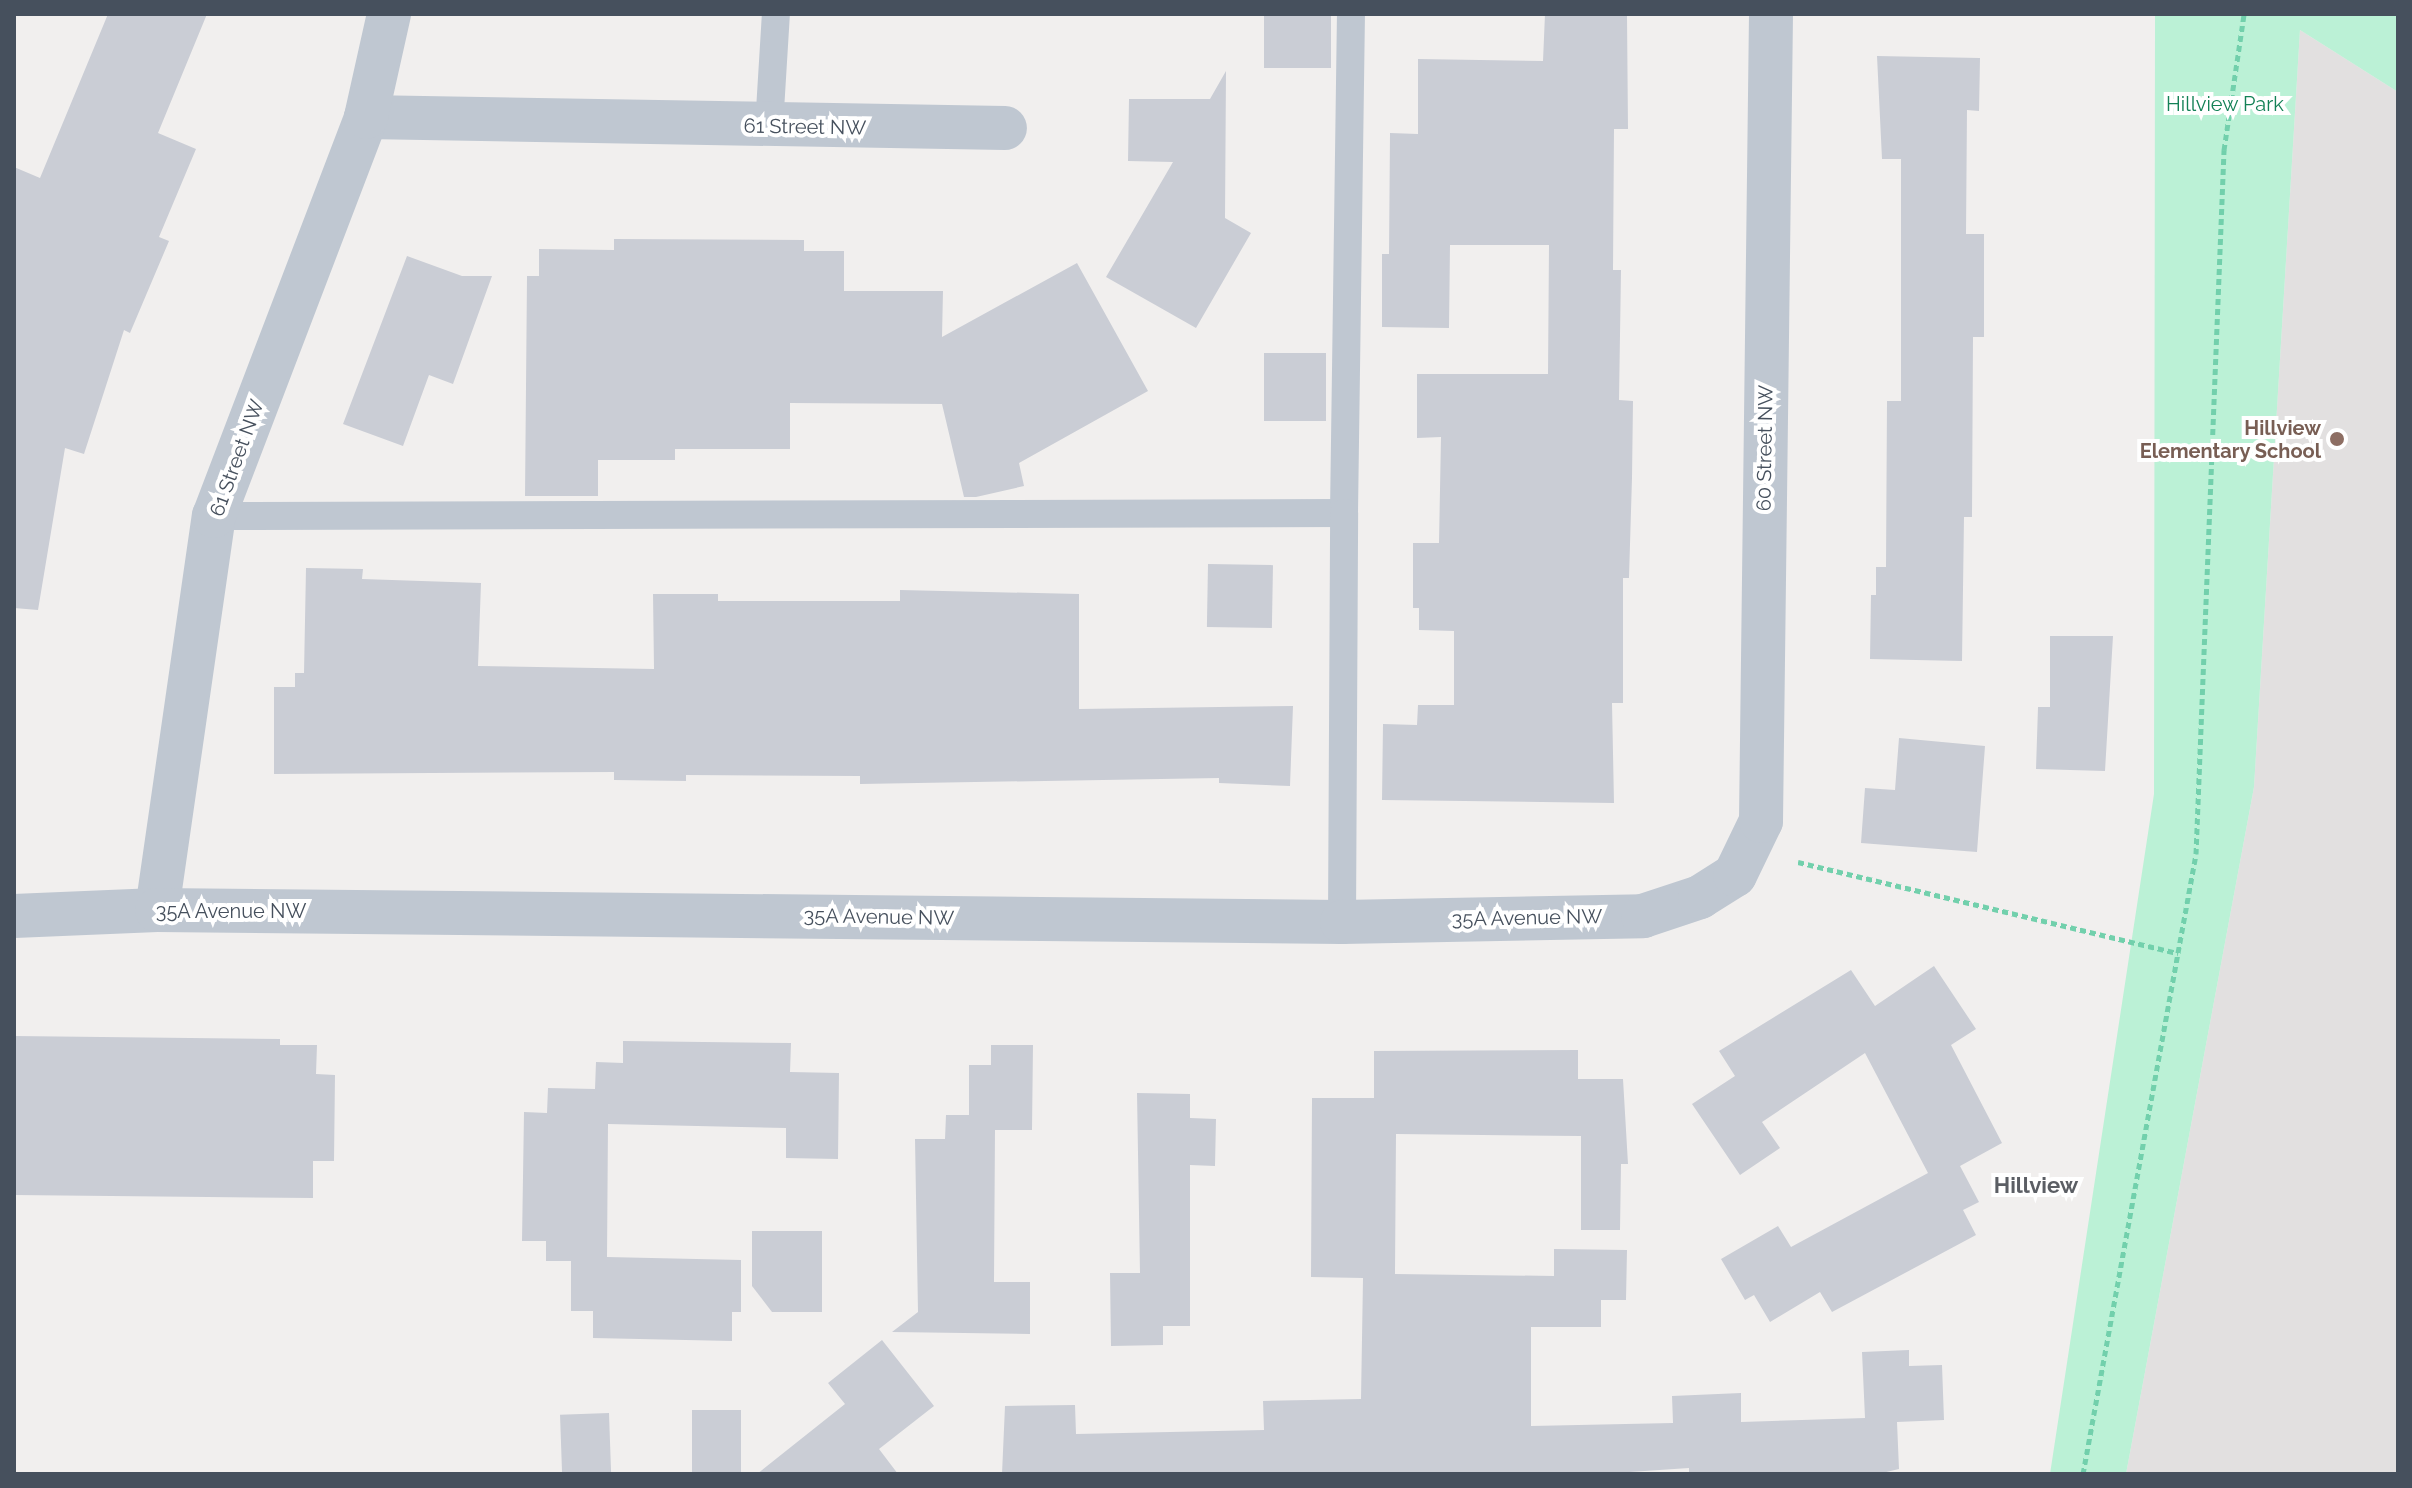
<!DOCTYPE html>
<html>
<head>
<meta charset="utf-8">
<style>
  body { margin:0 }
  #map { position:relative; width:2412px; height:1488px; overflow:hidden; background:#f1efee; font-family:Raleway,sans-serif }
  div>[style] { position:absolute }
  [style*='--x'] { left:calc(var(--x)*1px); top:calc(var(--y)*1px); width:calc(var(--w)*1px); rotate:calc(var(--a)*1deg) }
  .education>* { inset:0; background:#e2e0e0 }
  .green>* { inset:0; background:#bbf1d6 }
  .building>* { inset:0; background:#cacdd5; transform-origin:0 0 }
  .path>* { height:5px; margin-top:-2.5px; transform-origin:0; background:repeating-linear-gradient(90deg,#72d0ac 0 6px,transparent 0 10px) }
  .service>* { height:28px; margin:-14px; padding:0 14px; transform-origin:14px; border-radius:14px; background:#bfc7d1 }
  .minor>* { height:44px; margin:-22px; padding:0 22px; transform-origin:22px; border-radius:22px; background:#bfc7d1 }
  .dots>* { width:22px; height:22px; translate:-50% -50%; box-sizing:border-box; border:4px solid #fff; border-radius:50% }
  span { translate:-50% -50%; white-space:nowrap; text-align:center; line-height:1.15; -webkit-text-stroke:8px #fff; paint-order:stroke }
  .park-label { font-size:20px; color:#138156 }
  .street-label { font-size:20px; color:#46505d }
  .education-label { font-size:20px; color:#785e54; font-weight:700 }
  .right { translate:-100% -50%; text-align:right }
  .neighbourhood-label { font-size:22px; color:#5b5e64; font-weight:700 }
  .frame { position:absolute; inset:0; border:16px solid #46505d; pointer-events:none }
</style>
</head>
<body>
<div id="map">
  <div class="education">
    <div style="clip-path:polygon(2300px 30px,2398px 92px,2398px 1474px,2126px 1474px,2254px 787px)"></div>
  </div>
  <div class="green">
    <div style="clip-path:polygon(2155px 14px,2398px 14px,2398px 92px,2300px 30px,2254px 787px,2126px 1474px,2050px 1474px,2154px 794px)"></div>
  </div>
  <div class="building">
    <div style="clip-path:polygon(108px 14px,207px 14px,158px 133px,196px 149px,159px 237px,169px 241px,130px 333px,124px 330px,84px 454px,65px 448px,38px 610px,14px 608px,14px 167px,40px 178px)"></div>
    <div style="left:1264px;top:14px;width:67px;height:54px"></div>
    <div style="clip-path:polygon(1545px 14px,1627px 16px,1628px 129px,1614px 129px,1613px 270px,1621px 270px,1619px 400px,1633px 401px,1632px 478px,1629px 578px,1623px 578px,1623px 703px,1612px 703px,1614px 803px,1382px 800px,1383px 724px,1417px 725px,1418px 705px,1454px 705px,1454px 631px,1419px 630px,1419px 608px,1413px 608px,1413px 543px,1439px 543px,1441px 437px,1417px 438px,1417px 374px,1548px 374px,1549px 245px,1450px 245px,1449px 328px,1382px 327px,1382px 254px,1389px 254px,1390px 133px,1418px 134px,1418px 59px,1543px 61px)"></div>
    <div style="clip-path:polygon(1877px 56px,1980px 58px,1979px 111px,1967px 110px,1966px 234px,1984px 234px,1984px 337px,1973px 337px,1972px 517px,1964px 517px,1962px 661px,1870px 659px,1871px 595px,1876px 595px,1876px 567px,1886px 567px,1887px 401px,1901px 401px,1901px 159px,1882px 159px)"></div>
    <div style="clip-path:polygon(1226px 71px,1225px 218px,1251px 233px,1196px 328px,1106px 277px,1173px 162px,1128px 161px,1129px 99px,1210px 99px)"></div>
    <div style="clip-path:polygon(614px 239px,804px 240px,804px 251px,844px 251px,844px 291px,943px 291px,942px 337px,1077px 263px,1148px 391px,1019px 463px,1024px 486px,976px 497px,964px 497px,942px 404px,790px 403px,790px 449px,675px 449px,675px 460px,598px 460px,598px 496px,525px 496px,527px 276px,539px 276px,539px 249px,614px 250px)"></div>
    <div style="clip-path:polygon(407px 256px,462px 276px,492px 276px,453px 384px,429px 375px,403px 446px,343px 424px)"></div>
    <div style="left:1264px;top:353px;width:62px;height:68px"></div>
    <div style="left:1208px;top:564px;width:65px;height:63px;rotate:1deg"></div>
    <div style="clip-path:polygon(306px 568px,363px 569px,362px 579px,481px 583px,478px 666px,654px 669px,653px 594px,718px 594px,718px 601px,900px 601px,900px 590px,1079px 594px,1079px 709px,1293px 706px,1290px 786px,1219px 783px,1219px 778px,860px 784px,860px 776px,686px 775px,686px 781px,614px 780px,614px 772px,274px 774px,274px 687px,295px 687px,295px 673px,304px 673px)"></div>
    <div style="clip-path:polygon(2050px 636px,2113px 636px,2105px 771px,2036px 769px,2038px 707px,2050px 707px)"></div>
    <div style="clip-path:polygon(1899px 738px,1985px 746px,1977px 852px,1861px 843px,1865px 788px,1895px 790px)"></div>
    <div style="clip-path:polygon(1934px 966px,1976px 1029px,1951px 1045px,2002px 1143px,1960px 1166px,1979px 1202px,1963px 1210px,1976px 1235px,1832px 1312px,1820px 1292px,1770px 1322px,1754px 1295px,1745px 1300px,1721px 1259px,1778px 1226px,1791px 1247px,1928px 1173px,1865px 1053px,1762px 1122px,1780px 1148px,1740px 1175px,1692px 1104px,1735px 1076px,1719px 1051px,1851px 970px,1875px 1006px)"></div>
    <div style="clip-path:polygon(14px 1036px,280px 1039px,280px 1045px,317px 1045px,316px 1074px,335px 1075px,334px 1161px,313px 1161px,313px 1198px,14px 1195px)"></div>
    <div style="clip-path:polygon(623px 1041px,791px 1043px,790px 1072px,839px 1073px,838px 1159px,786px 1158px,786px 1128px,608px 1124px,607px 1257px,741px 1260px,741px 1312px,732px 1312px,732px 1341px,593px 1338px,593px 1311px,571px 1311px,571px 1261px,546px 1261px,546px 1241px,522px 1241px,524px 1112px,547px 1113px,548px 1088px,595px 1089px,596px 1062px,623px 1063px)"></div>
    <div style="clip-path:polygon(991px 1045px,1033px 1045px,1032px 1130px,995px 1130px,994px 1282px,1030px 1282px,1030px 1334px,892px 1332px,918px 1312px,915px 1139px,945px 1139px,946px 1115px,969px 1115px,969px 1065px,991px 1065px)"></div>
    <div style="clip-path:polygon(1578px 1050px,1578px 1079px,1623px 1079px,1628px 1164px,1621px 1164px,1620px 1230px,1581px 1230px,1581px 1136px,1396px 1134px,1395px 1274px,1554px 1276px,1554px 1249px,1627px 1250px,1626px 1300px,1601px 1300px,1601px 1327px,1531px 1327px,1531px 1426px,1673px 1423px,1672px 1396px,1741px 1393px,1741px 1422px,1865px 1418px,1862px 1352px,1909px 1350px,1909px 1366px,1942px 1365px,1944px 1420px,1897px 1422px,1899px 1469px,1878px 1474px,1689px 1474px,1689px 1468px,1600px 1474px,1002px 1474px,1005px 1406px,1075px 1405px,1076px 1434px,1264px 1430px,1263px 1401px,1361px 1399px,1363px 1278px,1311px 1277px,1312px 1098px,1374px 1098px,1374px 1051px)"></div>
    <div style="clip-path:polygon(1137px 1093px,1190px 1094px,1190px 1118px,1216px 1119px,1215px 1166px,1190px 1165px,1190px 1326px,1163px 1326px,1163px 1345px,1111px 1346px,1110px 1273px,1140px 1273px)"></div>
    <div style="clip-path:polygon(752px 1231px,822px 1231px,822px 1312px,772px 1312px,752px 1286px)"></div>
    <div style="clip-path:polygon(882px 1340px,934px 1406px,879px 1449px,898px 1474px,757px 1474px,845px 1404px,828px 1383px)"></div>
    <div style="left:692px;top:1410px;width:49px;height:64px"></div>
    <div style="left:609px;top:1413px;width:61px;height:49px;rotate:88deg"></div>
  </div>
  <div class="path">
    <div style="--x:1798;--y:862;--w:391;--a:13.5"></div>
    <div style="--x:2083;--y:1474;--w:630;--a:-79.67"></div>
    <div style="--x:2196;--y:854;--w:705;--a:-87.72"></div>
    <div style="--x:2224;--y:150;--w:137;--a:-81.6"></div>
  </div>
  <div class="service">
    <div style="--x:769;--y:127;--w:113;--a:-86.5"></div>
    <div style="--x:214;--y:516;--w:1130;--a:-0.15"></div>
    <div style="--x:1344;--y:513;--w:499;--a:-89.2"></div>
    <div style="--x:1342;--y:922;--w:409;--a:-89.7"></div>
  </div>
  <div class="minor">
    <div style="--x:366;--y:117;--w:639;--a:0.99"></div>
    <div style="--x:157;--y:910;--w:398;--a:-81.8"></div>
    <div style="--x:214;--y:516;--w:427;--a:-69.1"></div>
    <div style="--x:366;--y:117;--w:106;--a:-77.4"></div>
    <div style="--x:14;--y:916;--w:143;--a:-2.4"></div>
    <div style="--x:157;--y:910;--w:1185;--a:0.58"></div>
    <div style="--x:1342;--y:922;--w:301;--a:-1.1"></div>
    <div style="--x:1643;--y:916;--w:60;--a:-18.4"></div>
    <div style="--x:1700;--y:897;--w:41;--a:-32.2"></div>
    <div style="--x:1735;--y:875;--w:60;--a:-64.3"></div>
    <div style="--x:1761;--y:821;--w:807;--a:-89.29"></div>
  </div>
  <div class="dots">
    <div style="left:2337px;top:439px;background:#8d6e63"></div>
  </div>
  <div class="park-label">
    <span style="left:2225px;top:104px">Hillview Park</span>
  </div>
  <div class="street-label">
    <span style="left:805px;top:127px;rotate:1deg">61 Street NW</span>
    <span style="left:1765px;top:448px;rotate:-89deg">60 Street NW</span>
    <span style="left:237px;top:458px;rotate:-70deg">61 Street NW</span>
    <span style="left:231px;top:911px">35A Avenue NW</span>
    <span style="left:879px;top:917px;rotate:1deg">35A Avenue NW</span>
    <span style="left:1527px;top:918px;rotate:-1deg">35A Avenue NW</span>
  </div>
  <div class="education-label">
    <span class="right" style="left:2321px;top:440px">Hillview<br>Elementary School</span>
  </div>
  <div class="neighbourhood-label">
    <span style="left:2036px;top:1186px">Hillview</span>
  </div>
  <div class="frame"></div>
</div>
</body>
</html>
